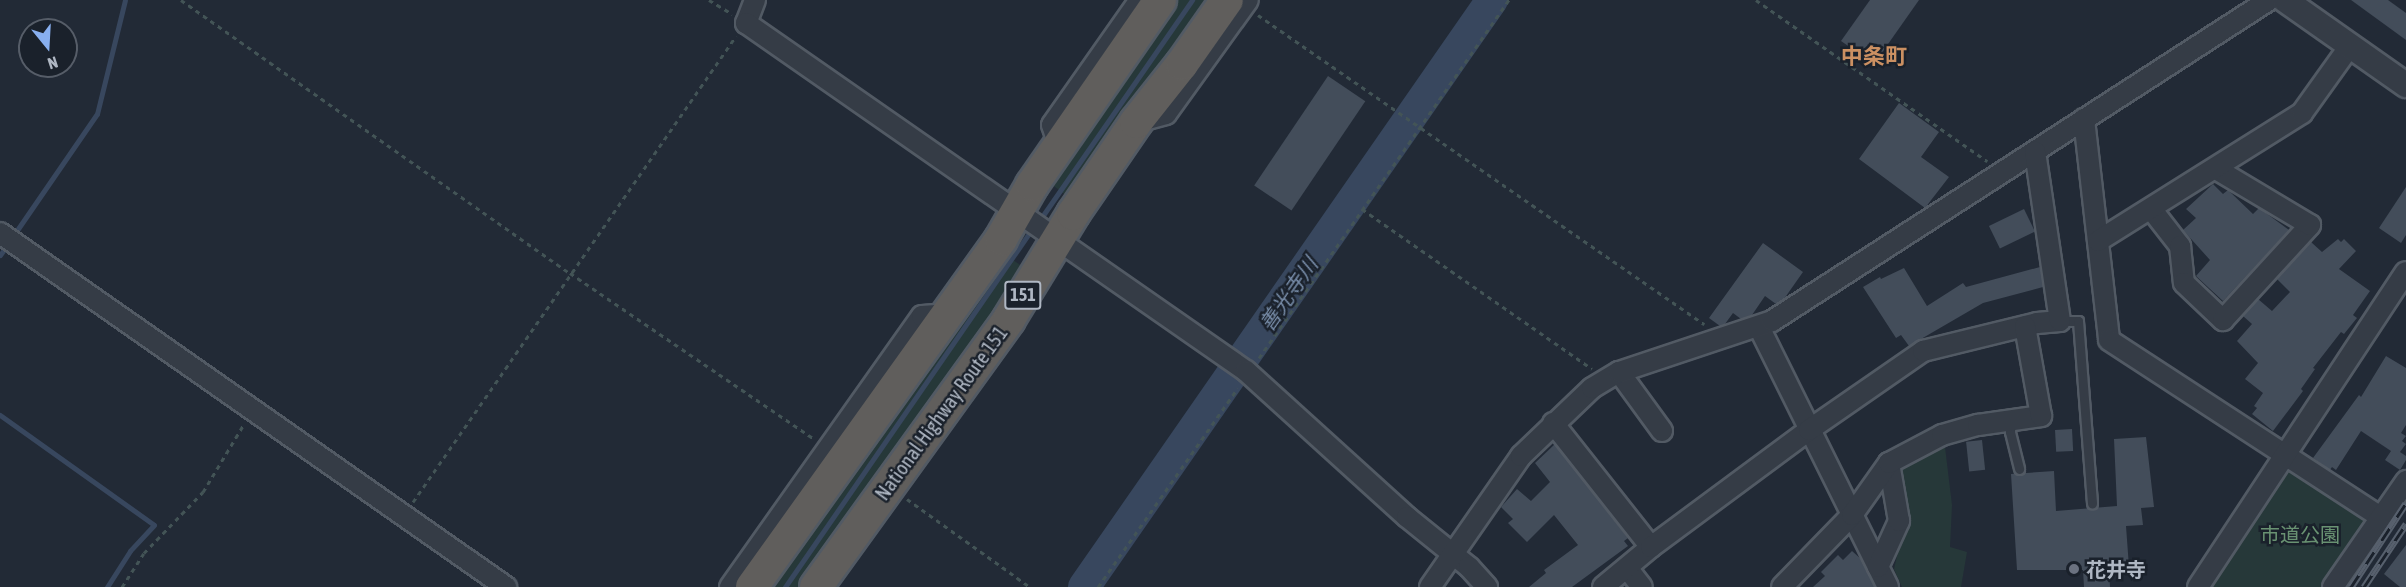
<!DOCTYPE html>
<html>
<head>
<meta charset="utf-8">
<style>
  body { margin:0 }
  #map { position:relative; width:2406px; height:587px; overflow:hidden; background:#222a36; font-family:"Asap Condensed","Noto Sans JP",sans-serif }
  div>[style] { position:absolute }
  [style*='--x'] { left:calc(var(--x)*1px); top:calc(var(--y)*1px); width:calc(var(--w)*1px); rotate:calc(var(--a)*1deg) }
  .green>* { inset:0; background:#263839 }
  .stream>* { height:5px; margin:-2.5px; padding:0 2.5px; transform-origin:2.5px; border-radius:2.5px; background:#38475e }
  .river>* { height:32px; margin:-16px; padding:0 16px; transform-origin:16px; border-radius:16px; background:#38475e }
  .building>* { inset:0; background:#434d5a; transform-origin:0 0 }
  .path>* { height:3px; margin-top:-1.5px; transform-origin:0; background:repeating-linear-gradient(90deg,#435456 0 4.5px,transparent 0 9px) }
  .roads { filter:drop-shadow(2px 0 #525a64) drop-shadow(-2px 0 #525a64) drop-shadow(0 2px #525a64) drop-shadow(0 -2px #525a64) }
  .service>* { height:9px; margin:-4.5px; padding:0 4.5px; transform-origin:4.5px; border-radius:4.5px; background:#353c46 }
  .minor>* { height:20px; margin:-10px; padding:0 10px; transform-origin:10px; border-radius:10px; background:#353c46 }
  .tertiary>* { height:24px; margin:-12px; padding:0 12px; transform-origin:12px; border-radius:12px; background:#353c46 }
  .trunk>* { height:32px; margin:-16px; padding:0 16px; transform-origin:16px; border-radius:16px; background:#605e5c }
  .rail>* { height:7px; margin-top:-3.5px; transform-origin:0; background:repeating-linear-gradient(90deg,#1a212b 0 14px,#57606d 0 28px); box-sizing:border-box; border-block:2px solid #57606d }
  .dots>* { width:16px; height:16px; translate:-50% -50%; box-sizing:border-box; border:3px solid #1a212b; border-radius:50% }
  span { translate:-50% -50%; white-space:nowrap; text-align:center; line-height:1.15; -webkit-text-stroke:5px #1a212b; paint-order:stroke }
  .shield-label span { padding:2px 4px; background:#1a212b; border:2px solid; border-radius:4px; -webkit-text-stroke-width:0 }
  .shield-label { font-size:18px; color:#afb7c3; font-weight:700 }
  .street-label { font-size:20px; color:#afb7c3 }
  .park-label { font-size:20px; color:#699272 }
  .poi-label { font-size:20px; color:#afb7c3; font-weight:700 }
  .left { translate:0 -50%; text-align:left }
  .water-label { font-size:21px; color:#798eaa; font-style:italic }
  .quarter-label { font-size:22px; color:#cb9062; font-weight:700 }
  .north { position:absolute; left:18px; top:18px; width:60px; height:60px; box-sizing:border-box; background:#1a212b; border:2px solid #565d68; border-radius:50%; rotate:162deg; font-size:16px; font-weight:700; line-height:24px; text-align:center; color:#afb7c3 }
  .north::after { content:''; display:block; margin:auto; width:21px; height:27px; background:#88afef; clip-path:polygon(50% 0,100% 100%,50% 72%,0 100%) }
</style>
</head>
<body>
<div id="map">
  <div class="green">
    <div style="clip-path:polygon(1173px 0,1215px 0,1067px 196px,1047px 181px)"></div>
    <div style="clip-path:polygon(1006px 255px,1026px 269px,838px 543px,800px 587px,768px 587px)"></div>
    <div style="clip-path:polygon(1945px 447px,1952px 505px,1950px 547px,1967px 552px,1961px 587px,1902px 587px,1894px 569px,1904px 527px,1905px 507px,1900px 463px)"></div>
    <div style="clip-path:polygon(2291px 466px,2365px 515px,2367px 524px,2326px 587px,2207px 587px,2283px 469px)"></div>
  </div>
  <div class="stream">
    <div style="--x:1039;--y:221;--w:269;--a:-55.3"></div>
    <div style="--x:13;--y:236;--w:148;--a:-55.5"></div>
    <div style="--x:97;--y:114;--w:117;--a:-76.2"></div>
    <div style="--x:0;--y:255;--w:14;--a:-54"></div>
    <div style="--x:0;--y:415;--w:189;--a:35.5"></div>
    <div style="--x:154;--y:525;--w:35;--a:133"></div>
    <div style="--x:130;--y:551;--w:43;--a:122.6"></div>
    <div style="--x:785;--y:587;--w:436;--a:-55.4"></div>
  </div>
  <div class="river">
    <div style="--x:1084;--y:587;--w:715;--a:-55.2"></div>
  </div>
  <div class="building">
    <div style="clip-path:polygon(1870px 0,1919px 0,1874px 64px,1841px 41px)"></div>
    <div style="clip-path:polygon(2351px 0,2388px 0,2406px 13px,2406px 40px)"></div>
    <div style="left:1328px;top:76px;width:45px;height:132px;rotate:34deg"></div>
    <div style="clip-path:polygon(1899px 103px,1939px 132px,1921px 157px,1949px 177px,1925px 208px,1859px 159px)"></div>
    <div style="clip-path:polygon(2213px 184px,2223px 194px,2228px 190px,2253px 214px,2259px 208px,2289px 230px,2223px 301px,2196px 276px,2210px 260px,2183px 230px,2196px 218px,2186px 209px)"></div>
    <div style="clip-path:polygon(2406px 187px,2406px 235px,2401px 243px,2379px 228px)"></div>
    <div style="left:2024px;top:209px;width:25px;height:39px;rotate:64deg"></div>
    <div style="clip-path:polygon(2338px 239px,2341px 242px,2344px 239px,2356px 251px,2339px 269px,2370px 291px,2353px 315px,2357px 318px,2344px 334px,2341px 332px,2313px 368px,2315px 369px,2301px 389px,2303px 391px,2273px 431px,2252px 414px,2257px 408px,2254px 406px,2263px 393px,2245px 379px,2258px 363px,2237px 341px,2252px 324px,2243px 316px,2258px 299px,2272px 311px,2290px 292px,2277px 279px,2311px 242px,2322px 252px)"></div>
    <div style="clip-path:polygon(1763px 243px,1803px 272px,1784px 299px,1776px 304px,1765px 296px,1752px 315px,1741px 319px,1733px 313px,1725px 324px,1720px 326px,1709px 318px)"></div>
    <div style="clip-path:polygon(2040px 267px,2043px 287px,1983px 303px,1909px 346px,1901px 335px,1896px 338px,1863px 287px,1880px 277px,1881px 279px,1904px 268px,1927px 306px,1963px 283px,1966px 287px)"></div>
    <div style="clip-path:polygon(2386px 356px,2406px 368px,2406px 425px,2401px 433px,2406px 436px,2402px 441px,2406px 444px,2400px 452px,2406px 456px,2406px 460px,2400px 470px,2385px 460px,2391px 451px,2361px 431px,2336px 470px,2332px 467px,2330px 470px,2313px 458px,2359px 395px,2361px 397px)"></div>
    <div style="left:2072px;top:429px;width:22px;height:17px;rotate:87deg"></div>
    <div style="clip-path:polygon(2146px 437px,2154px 507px,2141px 508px,2143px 525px,2126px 526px,2129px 567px,2109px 569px,2110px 587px,2084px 587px,2083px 570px,2017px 570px,2011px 474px,2054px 471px,2056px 511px,2117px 506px,2114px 439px)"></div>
    <div style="left:1982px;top:440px;width:30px;height:16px;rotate:84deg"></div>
    <div style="clip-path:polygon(1555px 444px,1628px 538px,1624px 541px,1628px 546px,1572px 587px,1529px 587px,1546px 573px,1544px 570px,1578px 545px,1554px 515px,1527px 542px,1508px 523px,1513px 519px,1501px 507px,1517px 489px,1531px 501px,1550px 482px,1535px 463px)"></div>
    <div style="clip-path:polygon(2406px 545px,2406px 587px,2400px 587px,2384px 574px)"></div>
    <div style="clip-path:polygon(1852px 551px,1861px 559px,1875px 587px,1813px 587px,1825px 576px,1821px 572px,1838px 555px,1843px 560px)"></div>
  </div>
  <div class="path">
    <div style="--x:181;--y:0;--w:475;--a:35.1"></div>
    <div style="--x:570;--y:273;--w:294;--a:34.2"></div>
    <div style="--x:709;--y:0;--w:27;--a:31"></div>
    <div style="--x:1756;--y:0;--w:282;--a:34.9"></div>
    <div style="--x:1258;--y:15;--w:543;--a:34.72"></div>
    <div style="--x:1362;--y:209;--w:280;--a:34.8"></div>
    <div style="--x:1259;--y:358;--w:437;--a:-55.1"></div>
    <div style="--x:907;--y:499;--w:151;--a:35.6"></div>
    <div style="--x:413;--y:502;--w:567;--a:-55.27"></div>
    <div style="--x:122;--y:587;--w:40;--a:-57.1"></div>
    <div style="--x:144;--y:553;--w:85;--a:-46"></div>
    <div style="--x:203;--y:492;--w:79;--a:-58.9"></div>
    <div style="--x:1098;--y:587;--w:243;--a:-54.9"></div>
  </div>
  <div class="roads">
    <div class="service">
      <div style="--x:2060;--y:321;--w:18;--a:0"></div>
      <div style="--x:2078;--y:321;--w:183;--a:85.6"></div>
      <div style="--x:2011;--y:420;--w:12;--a:95"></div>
      <div style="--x:2010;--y:432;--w:38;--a:76"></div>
    </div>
    <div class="minor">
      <div style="--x:755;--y:0;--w:25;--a:111"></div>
      <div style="--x:746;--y:23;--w:609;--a:34.84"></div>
      <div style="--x:1246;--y:371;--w:217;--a:42.2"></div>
      <div style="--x:1407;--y:517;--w:80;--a:38.9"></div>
      <div style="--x:1469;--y:567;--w:27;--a:48"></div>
      <div style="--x:2084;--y:119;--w:222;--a:83.5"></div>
      <div style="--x:2109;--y:340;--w:322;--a:33.1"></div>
      <div style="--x:1136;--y:122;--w:31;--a:-15"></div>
      <div style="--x:1166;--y:114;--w:140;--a:-54.3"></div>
      <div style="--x:1059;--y:146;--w:22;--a:-108"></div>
      <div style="--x:1052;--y:125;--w:153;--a:-54.9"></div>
      <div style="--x:2152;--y:210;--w:46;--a:52.1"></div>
      <div style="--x:2180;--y:246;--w:37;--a:84"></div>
      <div style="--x:2184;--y:283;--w:54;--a:43.5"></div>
      <div style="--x:2223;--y:320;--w:129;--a:-47.5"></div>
      <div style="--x:2310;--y:225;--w:109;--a:-149.2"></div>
      <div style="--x:0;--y:233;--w:618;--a:34.98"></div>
      <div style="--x:2098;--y:241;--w:241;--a:-32.1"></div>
      <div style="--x:2302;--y:113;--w:82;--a:-54.4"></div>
      <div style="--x:1759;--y:327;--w:290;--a:63.6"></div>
      <div style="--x:1619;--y:372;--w:73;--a:53.9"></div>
      <div style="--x:1553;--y:423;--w:158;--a:51.7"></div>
      <div style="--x:1878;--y:567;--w:51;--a:-65.5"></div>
      <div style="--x:1899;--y:521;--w:59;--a:-99.8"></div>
      <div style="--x:1627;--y:568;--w:24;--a:52"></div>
      <div style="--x:730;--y:587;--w:332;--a:-54.7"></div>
      <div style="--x:922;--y:316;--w:26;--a:-4"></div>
      <div style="--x:1430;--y:587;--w:160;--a:-55.2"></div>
      <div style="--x:1521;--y:456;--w:98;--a:-43.8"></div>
      <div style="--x:1592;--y:388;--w:31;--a:-31"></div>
      <div style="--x:1619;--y:372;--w:161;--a:-18.4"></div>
      <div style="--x:1772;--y:321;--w:592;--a:-32.86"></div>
      <div style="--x:1603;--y:587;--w:62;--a:-39.8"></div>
      <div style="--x:1651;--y:547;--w:197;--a:-36.5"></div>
      <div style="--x:1809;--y:430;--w:139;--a:-34.7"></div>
      <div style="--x:1923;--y:351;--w:117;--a:-13.8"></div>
      <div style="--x:2037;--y:323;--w:23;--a:-5"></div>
      <div style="--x:2060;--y:321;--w:171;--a:-98.4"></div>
      <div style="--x:1782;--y:587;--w:100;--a:-45.8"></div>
      <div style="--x:1852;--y:515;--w:64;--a:-54.6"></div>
      <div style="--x:1889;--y:463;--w:60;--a:-27.8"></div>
      <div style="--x:1942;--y:435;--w:37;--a:-16"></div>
      <div style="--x:1978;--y:425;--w:64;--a:-8.1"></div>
      <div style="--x:2041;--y:416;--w:91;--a:-100.1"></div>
      <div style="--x:2198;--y:587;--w:377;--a:-56.6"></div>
      <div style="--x:2333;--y:587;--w:129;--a:-55.4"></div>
    </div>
    <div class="tertiary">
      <div style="--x:2285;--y:0;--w:148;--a:35.1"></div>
    </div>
    <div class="trunk">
      <div style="--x:752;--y:587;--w:428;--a:-54.4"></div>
      <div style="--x:1001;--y:239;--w:62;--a:-60.1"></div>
      <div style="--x:1032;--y:185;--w:225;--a:-55.3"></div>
      <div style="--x:816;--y:587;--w:330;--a:-54.2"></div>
      <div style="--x:1009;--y:319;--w:123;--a:-58.6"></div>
      <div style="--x:1073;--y:214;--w:112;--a:-55.6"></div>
      <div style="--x:1136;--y:122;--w:74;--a:-51.6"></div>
      <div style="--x:1182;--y:64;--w:78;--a:-54.9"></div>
    </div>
  </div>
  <div class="rail">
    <div style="--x:2351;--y:587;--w:100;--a:-56.8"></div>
    <div style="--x:2364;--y:587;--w:76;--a:-56.3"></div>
  </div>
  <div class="dots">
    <div style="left:2074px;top:569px;background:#6b7280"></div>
  </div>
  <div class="shield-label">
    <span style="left:1023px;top:295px">151</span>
  </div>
  <div class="street-label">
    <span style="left:941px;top:413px;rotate:-54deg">National Highway Route 151</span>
  </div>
  <div class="park-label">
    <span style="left:2300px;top:534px">市道公園</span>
  </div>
  <div class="poi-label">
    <span class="left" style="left:2086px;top:569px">花井寺</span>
  </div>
  <div class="water-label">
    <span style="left:1288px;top:294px;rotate:-55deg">善光寺川</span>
  </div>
  <div class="quarter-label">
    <span style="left:1874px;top:57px">中条町</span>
  </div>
  <div class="north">N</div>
</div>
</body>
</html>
